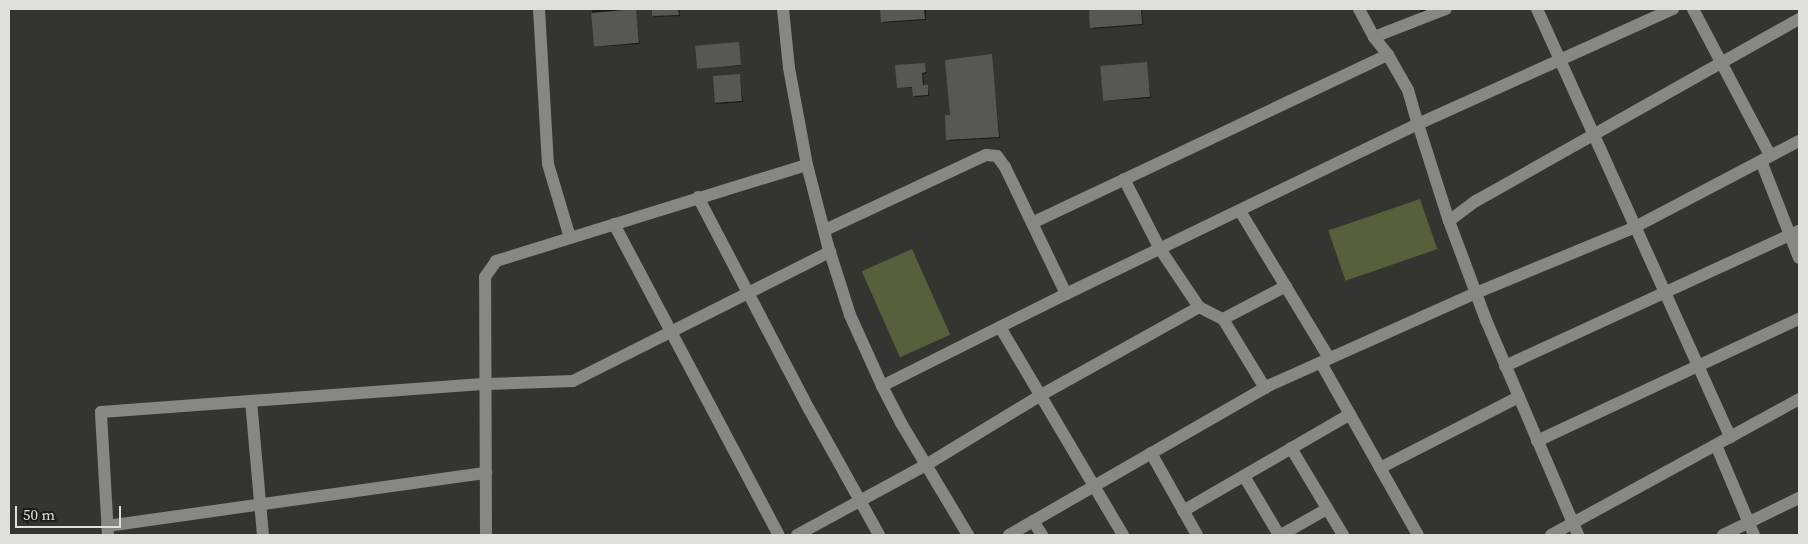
<!DOCTYPE html>
<html>
<head>
<meta charset="utf-8">
<style>
  body { margin:0 }
  #map { position:relative; width:1808px; height:544px; overflow:hidden; background:#343531; font-family:"Source Serif 4",serif }
  div>[style] { position:absolute }
  [style*='--x'] { left:calc(var(--x)*1px); top:calc(var(--y)*1px); width:calc(var(--w)*1px); rotate:calc(var(--a)*1deg) }
  .green>* { inset:0; background:#575f3b; transform-origin:0 0 }
  .shadow>* { inset:0; background:#0007 }
  .building>* { inset:0; background:#575853; transform-origin:0 0 }
  .minor>* { height:12px; margin:-6px; padding:0 6px; transform-origin:6px; border-radius:6px; background:#878884 }
  .tertiary>* { height:12px; margin:-6px; padding:0 6px; transform-origin:6px; border-radius:6px; background:#878884 }
  span { translate:-50% -50%; white-space:nowrap; text-align:center; line-height:1.15; -webkit-text-stroke:5px #1c1d1b; paint-order:stroke }
  .frame { position:absolute; inset:0; border:10px solid #dfe0dd; pointer-events:none }
  .scale { position:absolute; left:15px; top:506px; width:106px; height:22px; box-sizing:border-box; border:2px solid #dfe0dd; border-top:0; padding-left:6px; font-size:15px; line-height:18px; white-space:nowrap; color:#dfe0dd; -webkit-text-stroke:4px #1c1d1b; paint-order:stroke }
</style>
</head>
<body>
<div id="map">
  <div class="green">
    <div style="left:1420px;top:199px;width:53px;height:97px;rotate:71deg"></div>
    <div style="left:912px;top:249px;width:94px;height:55px;rotate:66deg"></div>
  </div>
  <div class="shadow">
    <div style="clip-path:polygon(592px 9px,635px 9px,640px 44px,595px 47px)"></div>
    <div style="clip-path:polygon(653px 9px,679px 9px,680px 16px,655px 17px)"></div>
    <div style="clip-path:polygon(882px 9px,926px 9px,926px 20px,884px 23px)"></div>
    <div style="clip-path:polygon(1090px 9px,1142px 9px,1143px 25px,1093px 29px)"></div>
    <div style="clip-path:polygon(1419px 9px,1439px 9px,1423px 15px)"></div>
    <div style="clip-path:polygon(738px 43px,741px 66px,697px 67px)"></div>
    <div style="clip-path:polygon(991px 56px,1000px 138px,949px 141px,951px 116px)"></div>
    <div style="clip-path:polygon(1146px 64px,1151px 98px,1105px 101px)"></div>
    <div style="clip-path:polygon(925px 65px,927px 73px,923px 74px,924px 86px,928px 87px,929px 96px,915px 97px,913px 88px,898px 87px)"></div>
    <div style="clip-path:polygon(740px 75px,743px 102px,717px 104px,715px 103px)"></div>
  </div>
  <div class="building">
    <div style="left:636px;top:9px;width:34px;height:45px;rotate:85deg"></div>
    <div style="clip-path:polygon(652px 9px,678px 9px,679px 15px,652px 16px)"></div>
    <div style="clip-path:polygon(880px 9px,924px 9px,925px 19px,881px 22px)"></div>
    <div style="clip-path:polygon(1089px 9px,1141px 9px,1142px 24px,1090px 28px)"></div>
    <div style="left:739px;top:42px;width:23px;height:44px;rotate:85deg"></div>
    <div style="clip-path:polygon(992px 54px,999px 137px,946px 140px,945px 115px,950px 115px,945px 60px)"></div>
    <div style="left:1147px;top:62px;width:35px;height:47px;rotate:85deg"></div>
    <div style="clip-path:polygon(925px 63px,926px 72px,922px 73px,923px 85px,928px 85px,928px 95px,913px 96px,912px 87px,897px 88px,895px 65px)"></div>
    <div style="left:740px;top:74px;width:27px;height:27px;rotate:86deg"></div>
  </div>
  <div class="minor">
    <div style="--x:539;--y:9;--w:155;--a:86.7"></div>
    <div style="--x:548;--y:164;--w:77;--a:73.4"></div>
    <div style="--x:1359;--y:9;--w:32;--a:62"></div>
    <div style="--x:1537;--y:9;--w:470;--a:65.7"></div>
    <div style="--x:1693;--y:9;--w:165;--a:62.2"></div>
    <div style="--x:1388;--y:55;--w:23;--a:-128"></div>
    <div style="--x:1374;--y:37;--w:77;--a:-21.3"></div>
    <div style="--x:1761;--y:161;--w:104;--a:68.6"></div>
    <div style="--x:1124;--y:179;--w:79;--a:62.8"></div>
    <div style="--x:1160;--y:249;--w:70;--a:56.1"></div>
    <div style="--x:1199;--y:307;--w:27;--a:27"></div>
    <div style="--x:1223;--y:319;--w:81;--a:58.7"></div>
    <div style="--x:698;--y:197;--w:239;--a:62.4"></div>
    <div style="--x:809;--y:409;--w:144;--a:60.9"></div>
    <div style="--x:1240;--y:211;--w:172;--a:58.8"></div>
    <div style="--x:1449;--y:221;--w:34;--a:-37"></div>
    <div style="--x:1476;--y:201;--w:371;--a:-29.4"></div>
    <div style="--x:1032;--y:223;--w:394;--a:-25.3"></div>
    <div style="--x:1388;--y:55;--w:40;--a:60.3"></div>
    <div style="--x:1408;--y:90;--w:35;--a:74"></div>
    <div style="--x:1418;--y:124;--w:280;--a:-24.3"></div>
    <div style="--x:614;--y:224;--w:352;--a:62.1"></div>
    <div style="--x:825;--y:230;--w:178;--a:-25"></div>
    <div style="--x:986;--y:155;--w:11;--a:5"></div>
    <div style="--x:997;--y:156;--w:14;--a:54"></div>
    <div style="--x:1005;--y:167;--w:141;--a:64.3"></div>
    <div style="--x:1223;--y:319;--w:71;--a:-27.6"></div>
    <div style="--x:1000;--y:327;--w:242;--a:59.4"></div>
    <div style="--x:1321;--y:363;--w:197;--a:60.6"></div>
    <div style="--x:1505;--y:366;--w:324;--a:-24.7"></div>
    <div style="--x:251;--y:401;--w:135;--a:84.9"></div>
    <div style="--x:1537;--y:441;--w:289;--a:-25"></div>
    <div style="--x:1716;--y:445;--w:98;--a:67.1"></div>
    <div style="--x:1291;--y:448;--w:101;--a:59.1"></div>
    <div style="--x:1151;--y:453;--w:94;--a:60.7"></div>
    <div style="--x:1380;--y:468;--w:156;--a:-27.1"></div>
    <div style="--x:1244;--y:476;--w:69;--a:59.3"></div>
    <div style="--x:1183;--y:511;--w:193;--a:-30.1"></div>
    <div style="--x:1033;--y:521;--w:17;--a:57"></div>
    <div style="--x:107;--y:526;--w:383;--a:-8"></div>
    <div style="--x:108;--y:535;--w:123;--a:-93.3"></div>
    <div style="--x:101;--y:412;--w:386;--a:-4.2"></div>
    <div style="--x:486;--y:384;--w:87;--a:-2"></div>
    <div style="--x:573;--y:381;--w:288;--a:-26.7"></div>
    <div style="--x:486;--y:535;--w:258;--a:-90.2"></div>
    <div style="--x:485;--y:277;--w:19;--a:-55"></div>
    <div style="--x:496;--y:261;--w:325;--a:-17.2"></div>
    <div style="--x:797;--y:535;--w:147;--a:-28.5"></div>
    <div style="--x:926;--y:465;--w:135;--a:-31.3"></div>
    <div style="--x:1041;--y:395;--w:181;--a:-29.1"></div>
    <div style="--x:1009;--y:535;--w:301;--a:-29.9"></div>
    <div style="--x:1270;--y:385;--w:226;--a:-24.1"></div>
    <div style="--x:1476;--y:293;--w:172;--a:-22.5"></div>
    <div style="--x:1635;--y:227;--w:185;--a:-27.7"></div>
    <div style="--x:1281;--y:535;--w:53;--a:-29.5"></div>
    <div style="--x:1551;--y:535;--w:283;--a:-28.7"></div>
    <div style="--x:1723;--y:535;--w:85;--a:-26"></div>
  </div>
  <div class="tertiary">
    <div style="--x:783;--y:9;--w:59;--a:84.2"></div>
    <div style="--x:789;--y:68;--w:99;--a:79.5"></div>
    <div style="--x:807;--y:165;--w:84;--a:75.5"></div>
    <div style="--x:828;--y:246;--w:72;--a:72.3"></div>
    <div style="--x:850;--y:315;--w:78;--a:65.7"></div>
    <div style="--x:882;--y:386;--w:42;--a:62.8"></div>
    <div style="--x:901;--y:423;--w:131;--a:59.1"></div>
    <div style="--x:882;--y:386;--w:206;--a:-26.6"></div>
    <div style="--x:1066;--y:294;--w:391;--a:-25.8"></div>
    <div style="--x:1418;--y:124;--w:102;--a:72.3"></div>
    <div style="--x:1449;--y:221;--w:106;--a:69.5"></div>
    <div style="--x:1486;--y:320;--w:234;--a:66.8"></div>
  </div>
  <div class="frame"></div>
  <div class="scale">50 m</div>
</div>
</body>
</html>
